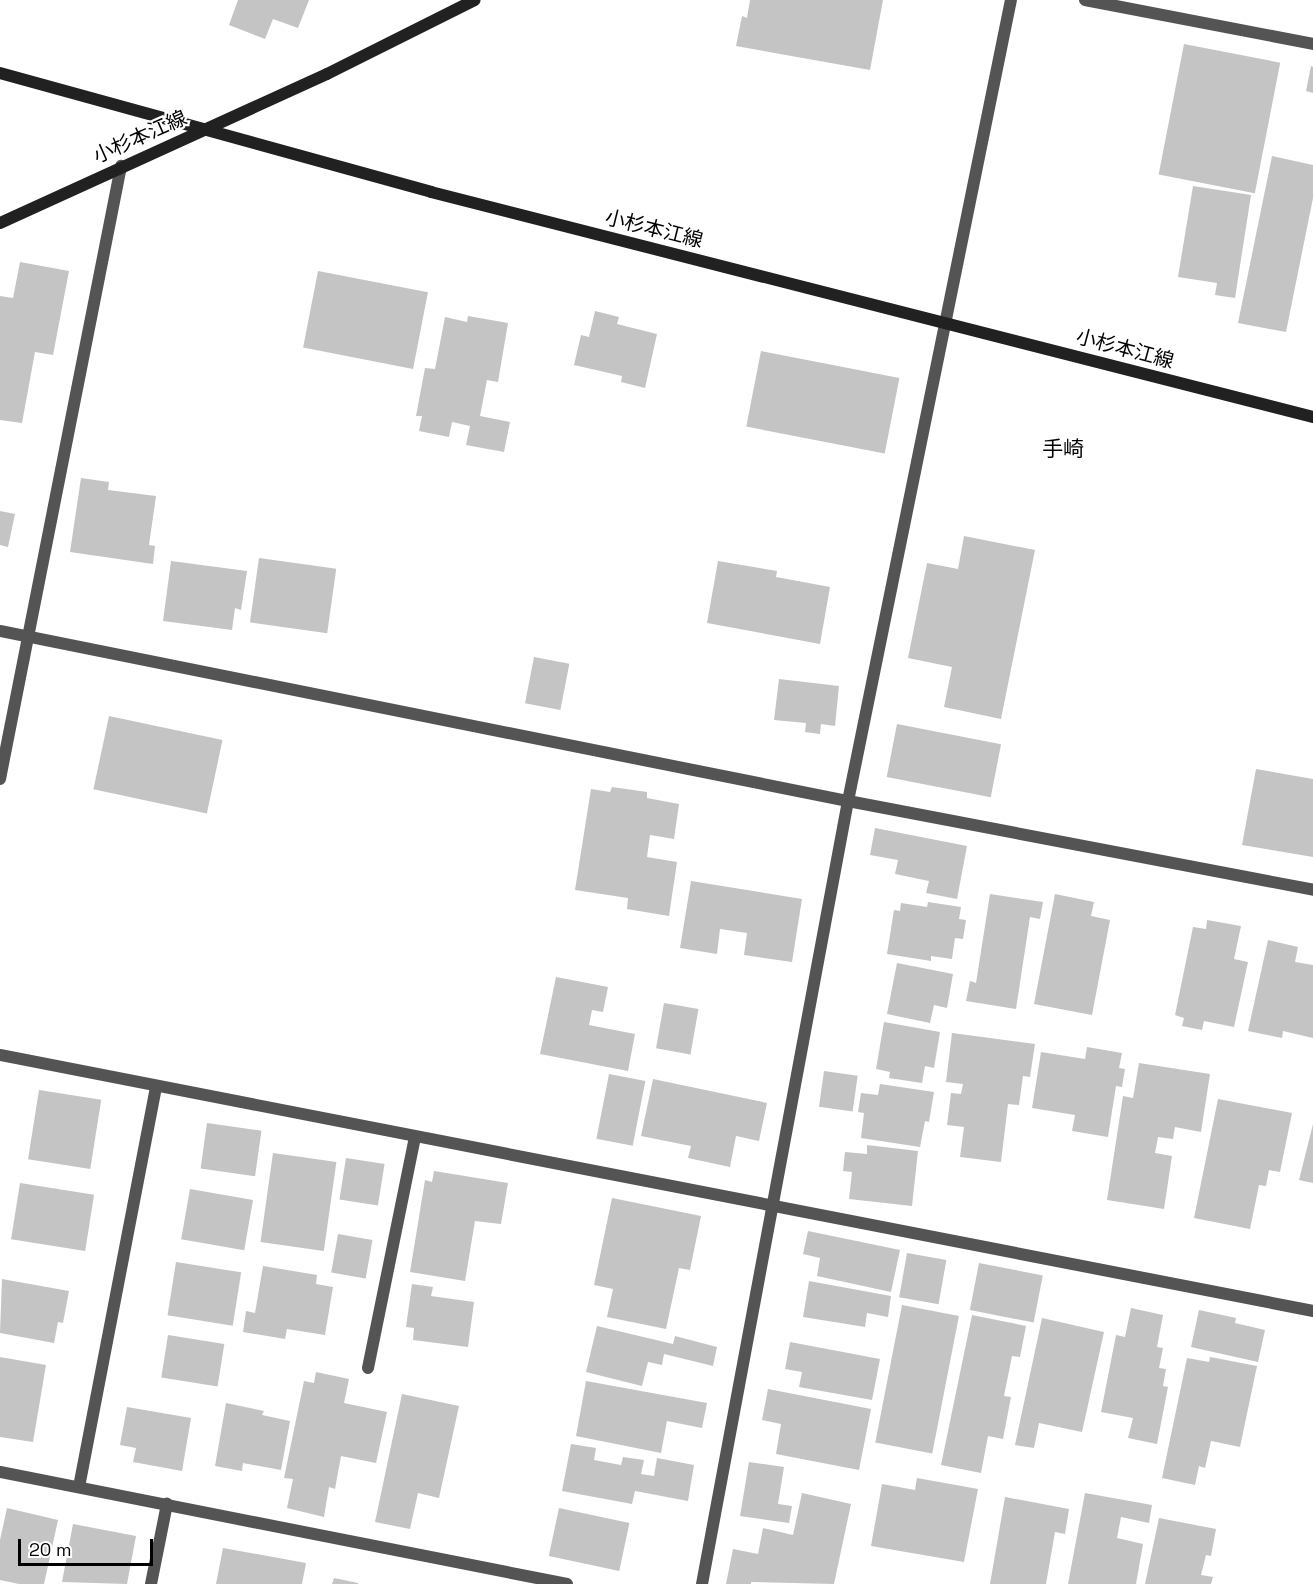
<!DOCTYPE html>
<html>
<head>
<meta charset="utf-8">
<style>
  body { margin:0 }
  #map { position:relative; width:1313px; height:1584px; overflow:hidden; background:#fff; font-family:"Space Grotesk","Noto Sans JP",sans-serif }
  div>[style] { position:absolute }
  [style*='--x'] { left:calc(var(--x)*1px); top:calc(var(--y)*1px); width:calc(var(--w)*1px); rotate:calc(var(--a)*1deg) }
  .building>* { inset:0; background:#c4c4c4; transform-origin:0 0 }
  .lane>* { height:12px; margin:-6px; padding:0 6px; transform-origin:6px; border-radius:6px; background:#545454 }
  .street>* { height:12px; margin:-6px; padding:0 6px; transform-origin:6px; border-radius:6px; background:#545454 }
  .secondary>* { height:12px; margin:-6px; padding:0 6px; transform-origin:6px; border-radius:6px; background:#212121 }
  span { translate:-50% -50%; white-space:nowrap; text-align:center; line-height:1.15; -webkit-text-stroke:4.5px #fff; paint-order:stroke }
  .street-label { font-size:20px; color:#000 }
  .neighbourhood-label { font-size:21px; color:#000 }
  .scale { position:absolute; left:18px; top:1539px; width:135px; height:27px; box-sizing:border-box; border:3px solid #000; border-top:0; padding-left:8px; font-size:18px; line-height:21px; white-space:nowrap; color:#000; -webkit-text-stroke:4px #fff; paint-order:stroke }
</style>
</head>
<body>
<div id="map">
  <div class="building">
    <div style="clip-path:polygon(238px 0,309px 0,298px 28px,273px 19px,265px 39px,229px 25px)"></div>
    <div style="clip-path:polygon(750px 0,883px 0,870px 70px,736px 46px,742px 16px,747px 18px)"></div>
    <div style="left:1184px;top:44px;width:98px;height:133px;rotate:11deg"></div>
    <div style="clip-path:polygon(1311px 66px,1313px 67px,1313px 93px,1306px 91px)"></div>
    <div style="clip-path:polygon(1272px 156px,1313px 165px,1313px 198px,1286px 332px,1238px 323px)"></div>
    <div style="clip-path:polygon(1193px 186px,1251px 195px,1235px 298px,1215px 295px,1217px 283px,1178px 277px)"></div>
    <div style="clip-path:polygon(20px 262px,69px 271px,53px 355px,35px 352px,22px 423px,0 420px,0 296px,13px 298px)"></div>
    <div style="left:318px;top:271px;width:112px;height:78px;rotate:11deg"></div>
    <div style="clip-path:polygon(595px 311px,619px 317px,617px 324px,657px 334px,645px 388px,621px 382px,622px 376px,574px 365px,581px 335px,589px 337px)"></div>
    <div style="clip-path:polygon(468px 316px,508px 323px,498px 382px,487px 380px,480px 416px,510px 422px,504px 452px,466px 445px,470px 426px,452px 422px,449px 437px,419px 431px,422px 416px,416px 416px,425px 368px,435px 369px,445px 317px,467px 322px)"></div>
    <div style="left:761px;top:351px;width:141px;height:77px;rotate:11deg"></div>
    <div style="clip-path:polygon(81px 478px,109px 482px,108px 490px,156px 496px,149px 545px,155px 546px,153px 564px,70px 552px)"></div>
    <div style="clip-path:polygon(0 511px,15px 514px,8px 547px,0 545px)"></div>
    <div style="clip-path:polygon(964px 536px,1035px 550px,1001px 719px,944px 707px,952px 667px,908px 658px,927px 563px,958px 569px)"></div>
    <div style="left:259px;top:558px;width:78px;height:65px;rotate:8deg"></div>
    <div style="clip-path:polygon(171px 561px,247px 571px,241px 610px,235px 608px,232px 630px,163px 621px)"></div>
    <div style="clip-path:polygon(718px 561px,777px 571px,776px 577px,830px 587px,820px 644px,707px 623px)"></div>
    <div style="left:534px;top:657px;width:36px;height:47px;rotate:11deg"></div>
    <div style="clip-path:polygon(779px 679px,839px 686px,835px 726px,821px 724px,820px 734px,805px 732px,806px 723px,774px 720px)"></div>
    <div style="left:109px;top:716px;width:116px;height:75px;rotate:12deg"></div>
    <div style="left:897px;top:724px;width:106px;height:54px;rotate:11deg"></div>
    <div style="clip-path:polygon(1256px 769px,1313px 779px,1313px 857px,1242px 845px)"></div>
    <div style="clip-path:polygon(612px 787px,647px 792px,647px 798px,679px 804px,674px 839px,650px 835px,647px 857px,677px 862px,669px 916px,627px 909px,628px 898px,575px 890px,591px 789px,610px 792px)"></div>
    <div style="clip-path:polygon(875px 828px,967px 846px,957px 899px,926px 893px,929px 881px,895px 874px,898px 860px,870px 855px)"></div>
    <div style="clip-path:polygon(691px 881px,802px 899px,792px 962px,744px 955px,747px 933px,720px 929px,717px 954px,680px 948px)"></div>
    <div style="clip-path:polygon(990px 894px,1043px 902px,1040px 919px,1030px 917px,1016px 1009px,966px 1001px,970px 981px,976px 983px)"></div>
    <div style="clip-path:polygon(1055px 894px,1094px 902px,1091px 916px,1110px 920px,1092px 1015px,1034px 1004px)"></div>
    <div style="clip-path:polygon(928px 902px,961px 907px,959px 919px,966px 920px,963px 939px,955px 938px,952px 959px,931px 956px,931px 961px,887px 954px,894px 910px,900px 911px,901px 903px,927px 907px)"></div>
    <div style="clip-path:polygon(1207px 920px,1241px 926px,1234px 959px,1248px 962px,1234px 1027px,1204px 1021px,1202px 1030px,1182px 1026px,1184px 1018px,1175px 1015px,1193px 927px,1206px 929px)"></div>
    <div style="clip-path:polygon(1268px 940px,1298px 947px,1295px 962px,1313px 965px,1313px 1038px,1283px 1031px,1282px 1038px,1248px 1031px)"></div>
    <div style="clip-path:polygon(897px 963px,953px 974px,947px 1008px,934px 1005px,930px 1023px,887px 1014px)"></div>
    <div style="clip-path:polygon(556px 977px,608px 987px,603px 1012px,592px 1010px,589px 1025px,635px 1034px,628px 1071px,540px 1054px)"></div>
    <div style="left:664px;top:1003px;width:35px;height:46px;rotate:10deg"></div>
    <div style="clip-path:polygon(884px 1022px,940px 1032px,934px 1068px,925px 1066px,922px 1083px,889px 1078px,890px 1072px,876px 1069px)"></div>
    <div style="clip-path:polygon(952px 1033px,1035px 1044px,1030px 1077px,1023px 1076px,1019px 1105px,1008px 1104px,1001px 1162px,960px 1157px,964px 1127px,947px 1125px,951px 1093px,961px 1094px,963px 1084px,946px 1082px)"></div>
    <div style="clip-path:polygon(1087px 1047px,1122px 1053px,1119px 1068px,1125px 1069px,1122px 1087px,1116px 1086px,1108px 1137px,1072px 1131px,1075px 1115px,1032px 1108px,1041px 1052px,1085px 1059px)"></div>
    <div style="clip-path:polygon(1139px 1063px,1210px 1074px,1201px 1132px,1175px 1127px,1173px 1139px,1158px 1137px,1155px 1153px,1172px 1156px,1164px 1209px,1107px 1200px,1123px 1096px,1133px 1098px)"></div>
    <div style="left:824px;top:1071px;width:34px;height:36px;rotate:8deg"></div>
    <div style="left:609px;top:1074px;width:37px;height:66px;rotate:11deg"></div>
    <div style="clip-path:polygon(653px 1079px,767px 1103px,759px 1141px,736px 1136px,730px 1167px,688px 1158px,691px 1146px,641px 1136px)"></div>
    <div style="clip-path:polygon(880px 1084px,934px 1092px,929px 1122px,925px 1121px,920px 1147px,861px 1138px,864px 1113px,858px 1112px,861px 1093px,878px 1095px)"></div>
    <div style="left:39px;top:1090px;width:63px;height:70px;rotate:9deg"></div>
    <div style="clip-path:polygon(1218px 1099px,1292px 1113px,1280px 1172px,1269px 1170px,1266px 1186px,1259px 1185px,1250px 1229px,1194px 1218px)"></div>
    <div style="left:207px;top:1123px;width:55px;height:46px;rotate:8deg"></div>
    <div style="clip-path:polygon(1313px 1124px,1313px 1183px,1299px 1180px)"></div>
    <div style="clip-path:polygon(867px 1145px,918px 1151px,912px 1206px,849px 1199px,852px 1172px,843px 1171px,845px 1152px,867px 1154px)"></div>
    <div style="left:273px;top:1153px;width:64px;height:90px;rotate:8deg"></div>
    <div style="left:346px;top:1158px;width:39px;height:42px;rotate:9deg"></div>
    <div style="clip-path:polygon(434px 1171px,508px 1183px,501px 1224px,475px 1221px,465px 1281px,410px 1272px,425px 1180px,432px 1182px)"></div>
    <div style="left:20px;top:1183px;width:75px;height:57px;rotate:9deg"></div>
    <div style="left:190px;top:1189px;width:64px;height:51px;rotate:10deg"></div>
    <div style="clip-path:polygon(612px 1198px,701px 1216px,690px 1270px,679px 1268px,666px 1329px,607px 1317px,613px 1289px,594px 1285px)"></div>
    <div style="clip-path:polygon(808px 1231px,900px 1250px,891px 1292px,817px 1276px,820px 1258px,803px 1254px)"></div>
    <div style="left:338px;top:1234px;width:35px;height:39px;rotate:10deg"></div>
    <div style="left:907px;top:1253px;width:40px;height:45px;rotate:10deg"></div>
    <div style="left:176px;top:1262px;width:66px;height:54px;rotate:9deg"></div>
    <div style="left:979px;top:1263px;width:65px;height:48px;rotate:11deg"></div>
    <div style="clip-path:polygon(263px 1266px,317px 1275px,316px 1284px,333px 1287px,325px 1335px,287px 1329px,285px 1339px,243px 1332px,246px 1311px,255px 1313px)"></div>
    <div style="clip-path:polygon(2px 1279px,69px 1291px,63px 1323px,58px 1322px,54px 1343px,0 1333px)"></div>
    <div style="clip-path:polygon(809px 1281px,891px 1296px,888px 1317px,867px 1313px,865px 1327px,803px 1317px)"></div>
    <div style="clip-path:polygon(412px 1284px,433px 1287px,431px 1296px,474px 1302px,468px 1347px,413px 1340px,414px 1328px,406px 1327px)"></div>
    <div style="left:902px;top:1305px;width:58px;height:140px;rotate:11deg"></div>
    <div style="clip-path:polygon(1131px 1308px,1163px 1315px,1157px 1347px,1163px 1348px,1159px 1368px,1166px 1369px,1163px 1386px,1168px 1387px,1157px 1444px,1128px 1438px,1133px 1418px,1101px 1412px,1116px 1335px,1125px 1337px)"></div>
    <div style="clip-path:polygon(1199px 1310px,1236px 1318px,1235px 1323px,1265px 1330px,1258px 1362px,1191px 1347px)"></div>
    <div style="clip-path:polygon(972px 1315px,1026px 1326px,1020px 1357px,1012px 1356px,1004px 1396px,1011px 1397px,1003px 1439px,988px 1436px,981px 1473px,941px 1465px)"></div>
    <div style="clip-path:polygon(1042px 1318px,1104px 1332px,1082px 1432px,1039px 1423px,1034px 1448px,1015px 1445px)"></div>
    <div style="clip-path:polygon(597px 1326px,673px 1344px,675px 1336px,717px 1347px,713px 1366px,664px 1354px,662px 1365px,648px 1362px,642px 1386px,586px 1372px)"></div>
    <div style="left:168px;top:1335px;width:57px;height:43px;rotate:9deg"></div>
    <div style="clip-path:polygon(790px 1342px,880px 1359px,872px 1400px,799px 1387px,802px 1372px,785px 1369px)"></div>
    <div style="clip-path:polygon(0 1357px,46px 1365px,33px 1442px,0 1437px)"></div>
    <div style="clip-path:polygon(1210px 1357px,1257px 1366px,1240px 1447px,1211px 1441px,1205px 1468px,1199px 1466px,1195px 1485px,1162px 1478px,1187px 1358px,1209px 1362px)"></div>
    <div style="clip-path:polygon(316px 1372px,349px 1379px,344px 1403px,387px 1412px,376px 1463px,341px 1456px,335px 1489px,329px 1487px,324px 1517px,287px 1508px,293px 1479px,284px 1478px,304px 1381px,314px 1383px)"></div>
    <div style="clip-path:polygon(586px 1381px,707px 1403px,702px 1428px,667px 1421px,661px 1453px,576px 1436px)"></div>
    <div style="clip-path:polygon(768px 1389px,871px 1409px,859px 1470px,776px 1454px,781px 1424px,762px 1420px)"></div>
    <div style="clip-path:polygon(402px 1394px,459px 1406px,439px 1498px,418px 1493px,410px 1529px,375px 1522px)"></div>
    <div style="clip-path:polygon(226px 1403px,264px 1411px,262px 1415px,290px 1421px,281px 1470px,243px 1463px,242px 1471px,215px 1466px)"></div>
    <div style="clip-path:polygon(127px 1407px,191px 1418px,182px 1471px,133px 1462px,136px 1448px,120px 1445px)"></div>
    <div style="clip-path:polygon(571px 1444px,596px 1448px,594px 1460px,621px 1465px,623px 1457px,644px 1460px,641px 1474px,654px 1476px,657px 1458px,694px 1465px,688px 1501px,635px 1491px,632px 1504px,562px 1491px)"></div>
    <div style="clip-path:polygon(749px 1462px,784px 1467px,778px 1504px,792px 1506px,789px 1523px,740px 1516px)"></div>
    <div style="clip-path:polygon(917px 1478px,978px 1489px,964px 1562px,871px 1546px,882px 1484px,915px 1490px)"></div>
    <div style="clip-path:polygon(802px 1493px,851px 1504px,834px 1584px,751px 1582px,751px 1584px,726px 1584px,733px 1549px,758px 1554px,763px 1528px,793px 1535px)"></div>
    <div style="clip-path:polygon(1085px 1493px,1152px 1505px,1149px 1523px,1121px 1517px,1117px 1538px,1143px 1544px,1136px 1584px,1068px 1584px)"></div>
    <div style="clip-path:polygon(1005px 1497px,1069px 1509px,1065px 1534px,1055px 1532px,1046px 1584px,990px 1584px)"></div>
    <div style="clip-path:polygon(7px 1508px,58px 1520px,44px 1584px,19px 1584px,0 1580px,0 1540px)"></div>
    <div style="left:559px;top:1508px;width:72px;height:49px;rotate:12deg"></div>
    <div style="clip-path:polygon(1159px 1518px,1216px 1529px,1211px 1556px,1206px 1555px,1201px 1575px,1213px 1577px,1211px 1584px,1145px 1584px)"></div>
    <div style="clip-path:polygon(73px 1524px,136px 1536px,127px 1584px,62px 1582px)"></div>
    <div style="clip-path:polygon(223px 1548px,306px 1563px,302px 1584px,216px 1584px)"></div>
    <div style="clip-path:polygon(334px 1578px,358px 1583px,358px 1584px,332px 1584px)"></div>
  </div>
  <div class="lane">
    <div style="--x:368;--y:1368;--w:236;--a:-78.5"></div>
  </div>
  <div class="street">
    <div style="--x:1085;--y:0;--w:232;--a:10.9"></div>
    <div style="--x:0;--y:631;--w:865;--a:11.34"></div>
    <div style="--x:848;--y:801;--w:473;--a:10.8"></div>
    <div style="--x:0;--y:779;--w:625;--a:-78.83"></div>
    <div style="--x:0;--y:1055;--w:1338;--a:11.03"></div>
    <div style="--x:0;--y:1472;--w:578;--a:11.17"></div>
    <div style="--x:79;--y:1487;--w:408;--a:-79.1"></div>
    <div style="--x:151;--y:1584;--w:82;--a:-78.7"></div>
    <div style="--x:702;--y:1584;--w:796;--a:-79.44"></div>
    <div style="--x:848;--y:801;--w:817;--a:-78.5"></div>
  </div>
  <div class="secondary">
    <div style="--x:0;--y:73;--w:447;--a:15.4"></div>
    <div style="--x:431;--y:192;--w:910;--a:14.31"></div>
    <div style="--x:0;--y:223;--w:359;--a:-24.5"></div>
    <div style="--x:327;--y:74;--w:165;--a:-26.6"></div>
  </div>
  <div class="street-label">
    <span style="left:140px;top:137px;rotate:-24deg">小杉本江線</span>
    <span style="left:654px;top:229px;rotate:14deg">小杉本江線</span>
    <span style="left:1125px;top:349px;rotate:15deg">小杉本江線</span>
  </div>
  <div class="neighbourhood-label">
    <span style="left:1063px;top:449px">手崎</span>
  </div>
  <div class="scale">20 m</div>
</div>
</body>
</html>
